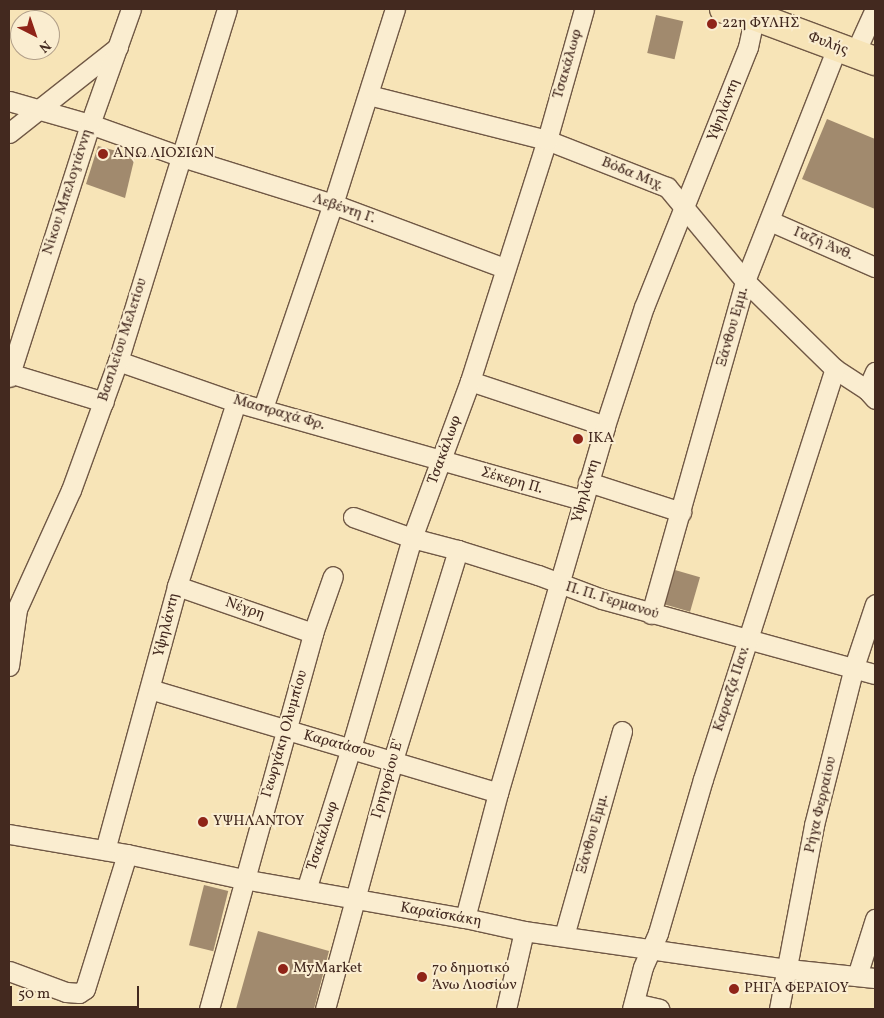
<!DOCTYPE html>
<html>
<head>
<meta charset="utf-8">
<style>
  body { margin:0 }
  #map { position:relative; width:884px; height:1018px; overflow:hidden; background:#f7e4b7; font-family:Vollkorn,serif }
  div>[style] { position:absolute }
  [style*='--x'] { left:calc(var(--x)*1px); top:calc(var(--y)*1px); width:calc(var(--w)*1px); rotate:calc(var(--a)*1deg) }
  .building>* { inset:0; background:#a18a6e; transform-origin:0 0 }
  .roads { filter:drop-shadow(1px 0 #705845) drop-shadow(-1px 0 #705845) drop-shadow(0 1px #705845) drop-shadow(0 -1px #705845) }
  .street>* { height:19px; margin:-9.5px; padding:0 9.5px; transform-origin:9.5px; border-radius:9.5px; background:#faedd0 }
  .primary>* { height:28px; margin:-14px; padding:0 14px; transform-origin:14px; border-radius:14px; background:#f7e4b7 }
  .dots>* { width:14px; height:14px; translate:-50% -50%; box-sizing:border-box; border:2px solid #faedd0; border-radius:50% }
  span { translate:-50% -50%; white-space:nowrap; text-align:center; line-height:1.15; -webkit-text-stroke:4px #faedd0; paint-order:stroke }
  .poi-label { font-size:15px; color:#43291f }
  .left { translate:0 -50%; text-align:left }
  .street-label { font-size:15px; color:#43291f }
  .frame { position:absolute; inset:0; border:10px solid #43291f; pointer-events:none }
  .north { position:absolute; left:10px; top:10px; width:50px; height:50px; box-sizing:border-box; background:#faedd0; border:1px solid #b19f89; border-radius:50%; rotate:139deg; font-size:14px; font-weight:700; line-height:20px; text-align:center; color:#43291f }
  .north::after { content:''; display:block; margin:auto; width:18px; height:22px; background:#8f2418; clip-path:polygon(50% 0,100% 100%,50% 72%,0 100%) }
  .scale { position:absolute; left:10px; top:986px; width:129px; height:22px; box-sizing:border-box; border:2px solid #43291f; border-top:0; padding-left:6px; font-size:15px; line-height:18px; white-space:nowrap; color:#43291f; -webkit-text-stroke:4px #faedd0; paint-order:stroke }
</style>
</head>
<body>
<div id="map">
  <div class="building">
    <div style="left:656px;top:15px;width:28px;height:39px;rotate:13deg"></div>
    <div style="clip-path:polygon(827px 119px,875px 139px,875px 209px,802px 179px)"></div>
    <div style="clip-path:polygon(98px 146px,135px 156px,125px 198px,86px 184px)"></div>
    <div style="left:675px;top:570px;width:26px;height:36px;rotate:16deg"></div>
    <div style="left:204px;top:885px;width:25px;height:62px;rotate:14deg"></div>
    <div style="clip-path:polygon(258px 931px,329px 951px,314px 1009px,236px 1009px)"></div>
  </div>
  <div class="roads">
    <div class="street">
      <div style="--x:855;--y:53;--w:48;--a:-65.6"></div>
      <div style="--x:369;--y:95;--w:184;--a:14.2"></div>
      <div style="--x:547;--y:140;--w:129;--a:21.4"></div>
      <div style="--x:667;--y:187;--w:122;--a:50.3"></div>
      <div style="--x:745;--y:281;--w:126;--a:44.4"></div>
      <div style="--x:835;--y:369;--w:38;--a:33"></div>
      <div style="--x:867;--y:390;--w:12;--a:48"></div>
      <div style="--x:9;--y:101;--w:84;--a:15.9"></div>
      <div style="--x:90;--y:124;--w:98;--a:19.7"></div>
      <div style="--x:182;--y:157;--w:158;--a:17.3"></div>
      <div style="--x:333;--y:204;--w:183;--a:20.5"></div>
      <div style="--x:9;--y:133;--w:139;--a:-38.3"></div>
      <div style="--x:770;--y:221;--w:115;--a:23.7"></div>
      <div style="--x:118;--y:361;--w:125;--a:19.2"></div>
      <div style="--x:236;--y:402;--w:360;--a:15.8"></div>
      <div style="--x:9;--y:373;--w:99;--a:17"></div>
      <div style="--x:9;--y:377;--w:266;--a:-72.2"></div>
      <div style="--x:90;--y:124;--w:122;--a:-70.4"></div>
      <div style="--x:470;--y:381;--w:142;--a:18.4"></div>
      <div style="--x:867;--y:390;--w:20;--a:-66"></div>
      <div style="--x:263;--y:408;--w:216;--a:-71.1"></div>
      <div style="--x:333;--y:204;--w:205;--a:-72.4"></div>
      <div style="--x:588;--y:482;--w:98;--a:17.9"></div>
      <div style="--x:353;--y:517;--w:63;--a:19.6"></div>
      <div style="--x:412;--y:538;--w:48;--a:14.6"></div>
      <div style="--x:458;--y:550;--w:84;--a:17.4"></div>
      <div style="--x:538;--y:575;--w:68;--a:20.6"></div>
      <div style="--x:602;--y:599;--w:283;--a:15.4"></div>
      <div style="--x:177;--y:586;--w:144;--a:19.1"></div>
      <div style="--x:651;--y:614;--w:346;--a:-74.2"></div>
      <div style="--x:745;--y:281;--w:251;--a:-68.5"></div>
      <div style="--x:9;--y:666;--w:58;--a:-82"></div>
      <div style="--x:17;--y:609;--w:131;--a:-65.6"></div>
      <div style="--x:71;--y:490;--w:137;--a:-70"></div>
      <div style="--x:118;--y:361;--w:368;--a:-72.8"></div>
      <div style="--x:150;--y:689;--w:363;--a:16.6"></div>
      <div style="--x:9;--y:834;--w:120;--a:9.6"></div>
      <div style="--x:127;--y:854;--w:119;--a:12.2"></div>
      <div style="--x:243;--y:879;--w:225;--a:10"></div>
      <div style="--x:465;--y:918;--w:60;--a:12.4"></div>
      <div style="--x:524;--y:931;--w:267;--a:8.2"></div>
      <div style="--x:788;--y:969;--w:87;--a:5.9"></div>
      <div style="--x:105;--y:850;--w:274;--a:-74.7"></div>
      <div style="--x:177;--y:586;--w:193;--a:-72.2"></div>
      <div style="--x:306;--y:890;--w:149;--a:-72.4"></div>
      <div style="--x:351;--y:748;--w:219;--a:-73.8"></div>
      <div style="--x:412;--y:538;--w:167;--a:-69.7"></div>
      <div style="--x:470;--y:381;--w:253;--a:-72.3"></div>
      <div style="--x:547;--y:140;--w:136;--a:-74.2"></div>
      <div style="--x:465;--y:918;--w:129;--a:-75.2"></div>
      <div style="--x:498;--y:793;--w:382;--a:-73.7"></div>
      <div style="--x:605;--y:426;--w:125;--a:-71.9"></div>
      <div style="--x:644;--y:307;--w:280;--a:-68.2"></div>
      <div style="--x:748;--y:47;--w:39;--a:-78"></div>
      <div style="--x:564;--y:936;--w:213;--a:-74.2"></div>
      <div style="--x:9;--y:971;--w:61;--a:20.2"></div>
      <div style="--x:66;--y:992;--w:13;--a:4"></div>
      <div style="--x:79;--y:993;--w:7;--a:-34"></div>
      <div style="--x:85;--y:989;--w:141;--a:-72.7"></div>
      <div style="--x:857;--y:976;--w:60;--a:-72.5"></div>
      <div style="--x:634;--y:1003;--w:26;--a:13"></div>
      <div style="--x:209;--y:1009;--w:390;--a:-74.5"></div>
      <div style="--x:313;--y:633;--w:60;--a:-70.7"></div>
      <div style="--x:325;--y:1009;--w:258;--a:-74.7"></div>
      <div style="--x:393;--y:760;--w:220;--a:-72.8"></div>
      <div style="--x:506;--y:1009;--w:80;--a:-77"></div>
      <div style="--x:632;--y:1009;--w:43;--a:-75.3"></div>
      <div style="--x:643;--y:967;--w:37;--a:-66"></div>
      <div style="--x:658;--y:933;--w:160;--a:-73.7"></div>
      <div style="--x:703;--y:779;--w:431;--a:-72.2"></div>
      <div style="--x:779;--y:1009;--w:187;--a:-79.2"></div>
      <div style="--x:814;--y:825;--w:163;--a:-75.8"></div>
      <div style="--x:854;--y:667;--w:66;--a:-71.6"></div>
    </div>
    <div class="primary">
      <div style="--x:724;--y:9;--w:31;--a:13"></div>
      <div style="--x:754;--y:16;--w:129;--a:20.4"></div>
    </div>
  </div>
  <div class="dots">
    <div style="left:712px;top:24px;background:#8f2418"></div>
    <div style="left:103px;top:154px;background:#8f2418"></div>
    <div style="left:578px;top:439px;background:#8f2418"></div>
    <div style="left:203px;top:822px;background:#8f2418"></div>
    <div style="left:283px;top:969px;background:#8f2418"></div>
    <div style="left:422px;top:977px;background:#8f2418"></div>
    <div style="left:734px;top:989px;background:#8f2418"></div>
  </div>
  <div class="poi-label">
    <span class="left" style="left:722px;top:24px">22η ΦΥΛΗΣ</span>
    <span class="left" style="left:113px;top:154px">ΑΝΩ ΛΙΟΣΙΩΝ</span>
    <span class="left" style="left:588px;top:439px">ΙΚΑ</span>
    <span class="left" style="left:213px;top:822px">ΥΨΗΛΑΝΤΟΥ</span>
    <span class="left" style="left:432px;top:977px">7ο δημοτικό<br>Άνω Λιοσίων</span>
    <span class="left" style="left:293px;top:969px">MyMarket</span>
    <span class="left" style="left:744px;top:989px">ΡΗΓΑ ΦΕΡΑΙΟΥ</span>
  </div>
  <div class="street-label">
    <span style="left:828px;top:44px;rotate:20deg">Φυλής</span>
    <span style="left:568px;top:64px;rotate:-74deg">Τσακάλωφ</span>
    <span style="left:724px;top:110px;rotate:-69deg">Υψηλάντη</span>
    <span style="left:632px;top:174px;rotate:22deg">Βόδα Μιχ.</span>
    <span style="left:68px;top:192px;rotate:-72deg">Νίκου Μπελογιάννη</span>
    <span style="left:344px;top:209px;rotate:19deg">Λεβέντη Γ.</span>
    <span style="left:823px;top:244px;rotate:23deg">Γαζή Άνθ.</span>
    <span style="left:733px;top:327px;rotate:-74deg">Ξάνθου Εμμ.</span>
    <span style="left:123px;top:340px;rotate:-72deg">Βασιλείου Μελετίου</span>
    <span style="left:279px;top:413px;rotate:16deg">Μαστραχά Φρ.</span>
    <span style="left:445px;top:450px;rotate:-70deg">Τσακάλωφ</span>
    <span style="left:512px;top:481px;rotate:16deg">Σέκερη Π.</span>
    <span style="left:586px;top:491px;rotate:-74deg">Υψηλάντη</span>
    <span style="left:612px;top:601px;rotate:17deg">Π. Π. Γερμανού</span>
    <span style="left:245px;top:609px;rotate:19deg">Νέγρη</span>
    <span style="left:167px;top:625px;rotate:-76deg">Υψηλάντη</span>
    <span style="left:732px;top:689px;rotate:-72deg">Καρατζά Παν.</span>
    <span style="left:285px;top:734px;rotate:-74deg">Γεωργάκη Ολυμπίου</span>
    <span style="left:339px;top:745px;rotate:15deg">Καρατάσου</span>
    <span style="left:388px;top:779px;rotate:-74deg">Γρηγορίου Ε'</span>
    <span style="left:821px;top:805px;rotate:-77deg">Ρήγα Φερραίου</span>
    <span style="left:593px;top:834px;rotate:-74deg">Ξάνθου Εμμ.</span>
    <span style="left:323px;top:836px;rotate:-72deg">Τσακάλωφ</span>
    <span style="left:441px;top:915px;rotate:10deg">Καραϊσκάκη</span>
  </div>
  <div class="frame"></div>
  <div class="north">N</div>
  <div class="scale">50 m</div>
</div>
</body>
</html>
